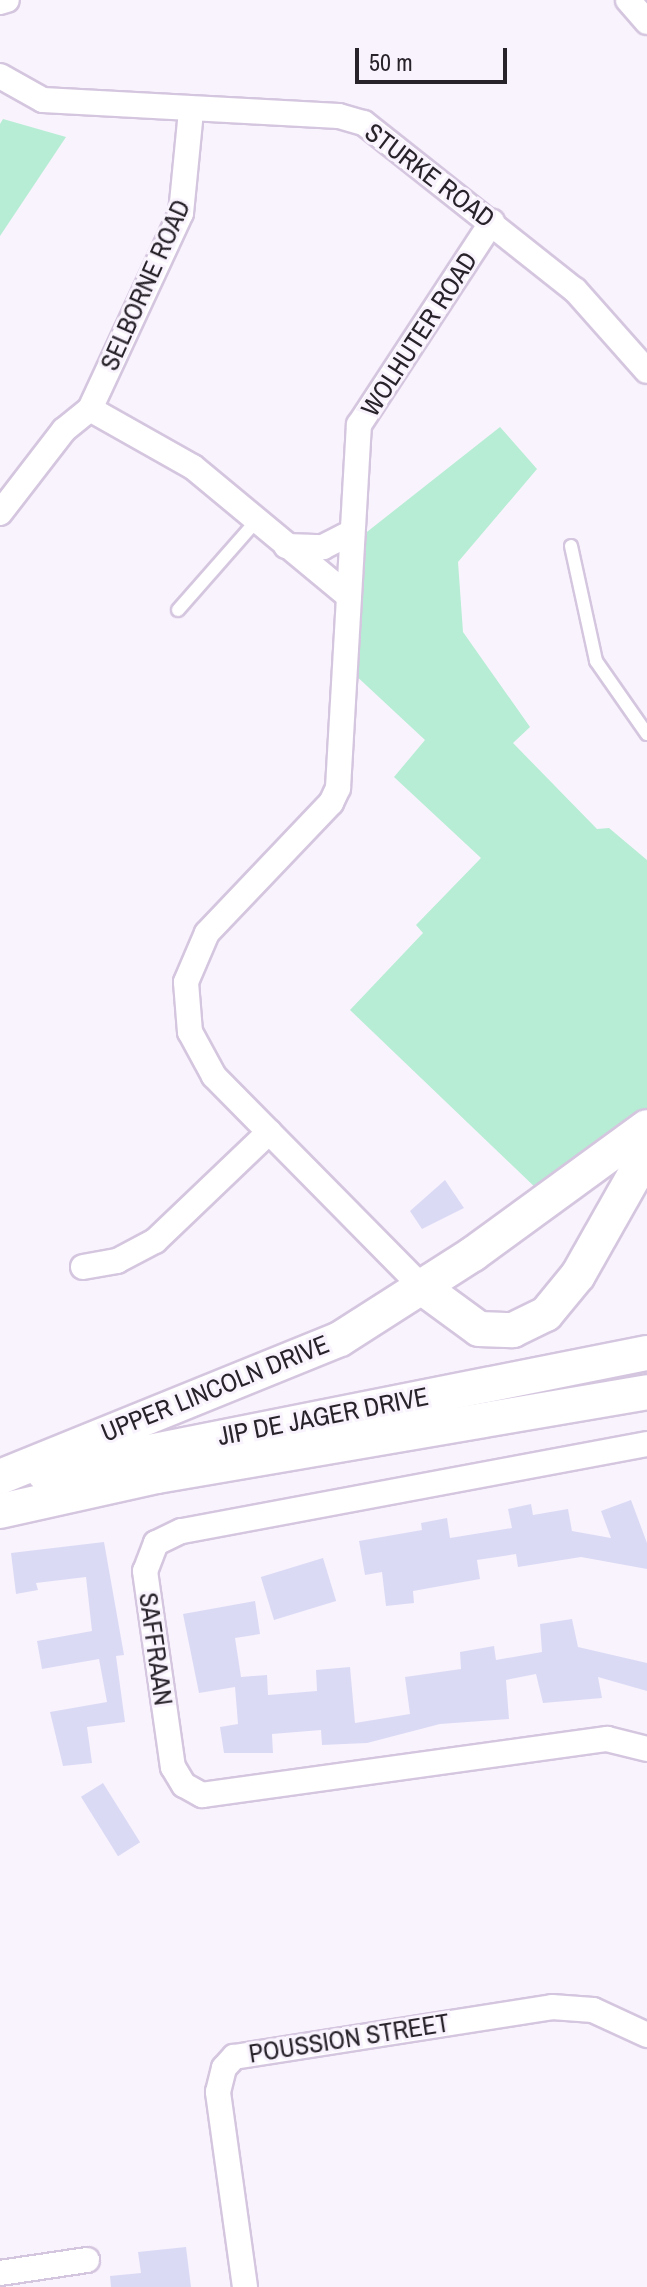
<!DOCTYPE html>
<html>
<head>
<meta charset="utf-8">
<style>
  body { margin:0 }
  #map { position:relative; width:647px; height:2287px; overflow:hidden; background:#f9f3fd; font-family:"Archivo Narrow",sans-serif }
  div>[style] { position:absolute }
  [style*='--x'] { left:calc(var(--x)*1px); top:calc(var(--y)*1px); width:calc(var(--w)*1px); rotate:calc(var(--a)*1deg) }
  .green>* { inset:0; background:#b7edd4 }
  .building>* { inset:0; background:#dbdaf5; transform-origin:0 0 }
  .roads { filter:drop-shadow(2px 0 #d5c6df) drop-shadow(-2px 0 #d5c6df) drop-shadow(0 2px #d5c6df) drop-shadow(0 -2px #d5c6df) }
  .lane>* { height:12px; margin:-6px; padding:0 6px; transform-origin:6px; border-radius:6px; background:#fff }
  .street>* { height:24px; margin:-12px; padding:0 12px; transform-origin:12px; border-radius:12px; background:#fff }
  .secondary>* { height:34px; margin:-17px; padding:0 17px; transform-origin:17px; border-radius:17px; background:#fff }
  span { translate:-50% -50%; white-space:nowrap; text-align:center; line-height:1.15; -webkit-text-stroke:6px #f9f3fd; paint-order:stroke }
  .street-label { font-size:26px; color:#28222b }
  .scale { position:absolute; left:355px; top:48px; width:152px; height:36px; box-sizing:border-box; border:4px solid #28222b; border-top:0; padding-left:10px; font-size:24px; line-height:28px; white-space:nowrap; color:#28222b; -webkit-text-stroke:6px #f9f3fd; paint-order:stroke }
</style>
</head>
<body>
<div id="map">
  <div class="green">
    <div style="clip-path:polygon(3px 119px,66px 137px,0 236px,0 124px)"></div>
    <div style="clip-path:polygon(500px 427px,537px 469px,458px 562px,463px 632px,530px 727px,513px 743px,597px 829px,609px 828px,647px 860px,647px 1109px,539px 1191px,350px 1010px,423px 933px,416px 925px,481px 858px,394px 777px,425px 740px,352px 672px,358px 539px)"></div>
  </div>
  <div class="building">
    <div style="clip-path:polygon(445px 1180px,464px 1208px,422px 1229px,410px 1211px)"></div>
    <div style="clip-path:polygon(631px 1500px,647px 1543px,647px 1569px,581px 1557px,518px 1567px,516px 1554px,477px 1560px,480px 1579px,413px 1591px,414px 1603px,386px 1606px,382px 1572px,365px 1575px,359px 1541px,422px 1530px,421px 1523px,447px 1518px,450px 1538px,512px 1528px,508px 1509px,531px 1504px,533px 1515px,568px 1509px,572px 1531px,611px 1538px,601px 1511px)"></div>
    <div style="clip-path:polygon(104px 1542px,124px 1655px,116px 1656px,125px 1722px,87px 1727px,92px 1763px,63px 1766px,50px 1712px,107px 1702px,99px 1659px,42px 1669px,37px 1641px,92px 1631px,86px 1577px,36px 1583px,38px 1590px,16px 1594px,11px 1553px)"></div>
    <div style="left:323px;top:1558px;width:45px;height:65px;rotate:73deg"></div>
    <div style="clip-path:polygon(255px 1601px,260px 1634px,235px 1638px,241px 1677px,267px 1675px,268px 1695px,317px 1691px,316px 1670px,350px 1667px,355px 1723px,410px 1714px,405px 1677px,461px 1669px,460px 1652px,494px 1646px,496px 1660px,542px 1652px,540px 1624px,572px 1619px,578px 1647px,647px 1663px,647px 1691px,598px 1677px,602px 1698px,543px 1703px,536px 1674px,506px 1680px,509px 1719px,440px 1724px,367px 1743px,322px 1745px,321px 1730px,272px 1734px,273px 1753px,224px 1753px,220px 1727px,238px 1724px,235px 1687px,199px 1693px,183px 1614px)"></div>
    <div style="left:103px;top:1783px;width:70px;height:26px;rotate:58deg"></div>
    <div style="clip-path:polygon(186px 2247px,191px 2287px,111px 2287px,110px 2276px,141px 2273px,138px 2252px)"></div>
  </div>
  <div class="roads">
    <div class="lane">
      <div style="--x:571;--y:546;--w:118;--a:77.7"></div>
      <div style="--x:596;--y:661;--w:89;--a:55.1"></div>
      <div style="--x:178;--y:610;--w:120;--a:-48.7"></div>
    </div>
    <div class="street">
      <div style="--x:628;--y:0;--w:29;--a:49"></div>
      <div style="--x:0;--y:2;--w:7;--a:-16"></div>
      <div style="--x:0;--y:76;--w:49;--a:29.2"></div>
      <div style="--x:43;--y:100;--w:296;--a:3.1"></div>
      <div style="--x:339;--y:116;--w:26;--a:16"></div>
      <div style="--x:364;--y:123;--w:269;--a:38.4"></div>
      <div style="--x:575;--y:290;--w:108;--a:48.4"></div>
      <div style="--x:90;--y:409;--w:118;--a:29.4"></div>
      <div style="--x:193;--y:467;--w:197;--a:39.7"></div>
      <div style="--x:0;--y:513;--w:105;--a:-52.4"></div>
      <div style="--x:64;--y:430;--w:33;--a:-39"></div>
      <div style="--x:90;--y:409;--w:216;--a:-65.1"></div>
      <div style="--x:181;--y:213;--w:102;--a:-84.4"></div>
      <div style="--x:286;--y:546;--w:37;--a:2"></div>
      <div style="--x:323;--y:547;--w:28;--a:-27"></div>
      <div style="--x:83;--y:1267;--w:35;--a:-10"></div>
      <div style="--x:117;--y:1261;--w:43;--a:-27.8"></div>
      <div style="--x:155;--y:1241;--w:158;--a:-43.7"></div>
      <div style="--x:423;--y:1288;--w:298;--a:-134.6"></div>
      <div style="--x:214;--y:1076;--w:50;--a:-118.6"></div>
      <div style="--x:190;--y:1032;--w:50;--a:-94.6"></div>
      <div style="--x:186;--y:982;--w:53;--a:-66.8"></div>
      <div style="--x:207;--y:933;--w:180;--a:-46.4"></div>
      <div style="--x:331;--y:803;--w:17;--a:-65"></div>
      <div style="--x:338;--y:788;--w:364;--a:-86.7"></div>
      <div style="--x:359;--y:425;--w:243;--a:-56.8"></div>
      <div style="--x:647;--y:1444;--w:474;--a:169.4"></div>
      <div style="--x:181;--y:1531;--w:28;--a:154"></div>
      <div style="--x:156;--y:1543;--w:30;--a:111"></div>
      <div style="--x:145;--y:1571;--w:198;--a:81.9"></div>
      <div style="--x:173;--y:1767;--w:21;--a:59"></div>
      <div style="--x:184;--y:1785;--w:21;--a:29"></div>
      <div style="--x:202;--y:1795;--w:409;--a:-7.9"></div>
      <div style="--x:607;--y:1739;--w:41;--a:14"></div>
      <div style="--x:0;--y:2273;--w:88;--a:-8.5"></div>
      <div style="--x:245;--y:2287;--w:197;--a:-97.9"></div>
      <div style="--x:218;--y:2092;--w:25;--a:-76"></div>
      <div style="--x:224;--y:2068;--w:15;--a:-48"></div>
      <div style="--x:234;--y:2057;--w:322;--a:-8.9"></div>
      <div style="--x:552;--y:2007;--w:41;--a:4.2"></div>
      <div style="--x:593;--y:2010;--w:60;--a:24.8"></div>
    </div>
    <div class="secondary">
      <div style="--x:423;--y:1288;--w:69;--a:36.2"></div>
      <div style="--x:479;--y:1329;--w:34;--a:2"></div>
      <div style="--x:513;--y:1330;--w:37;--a:-26"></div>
      <div style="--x:546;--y:1314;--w:50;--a:-50.6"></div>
      <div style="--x:578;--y:1275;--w:140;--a:-60.5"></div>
      <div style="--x:44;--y:1473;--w:615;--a:-11.26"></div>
      <div style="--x:0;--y:1477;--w:367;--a:-22.1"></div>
      <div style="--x:340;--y:1339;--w:158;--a:-32.6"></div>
      <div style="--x:473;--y:1254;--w:215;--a:-36.1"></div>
      <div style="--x:0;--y:1511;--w:161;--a:-12.6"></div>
      <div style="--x:157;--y:1476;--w:497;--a:-9.7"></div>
    </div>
  </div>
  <div class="street-label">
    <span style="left:430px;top:175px;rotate:37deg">STURKE ROAD</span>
    <span style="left:145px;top:285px;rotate:-66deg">SELBORNE ROAD</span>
    <span style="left:419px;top:334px;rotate:-57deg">WOLHUTER ROAD</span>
    <span style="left:215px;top:1388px;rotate:-22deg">UPPER LINCOLN DRIVE</span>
    <span style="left:323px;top:1416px;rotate:-11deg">JIP DE JAGER DRIVE</span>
    <span style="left:156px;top:1649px;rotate:82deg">SAFFRAAN</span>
    <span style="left:349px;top:2038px;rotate:-9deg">POUSSION STREET</span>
  </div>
  <div class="scale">50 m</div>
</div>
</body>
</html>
